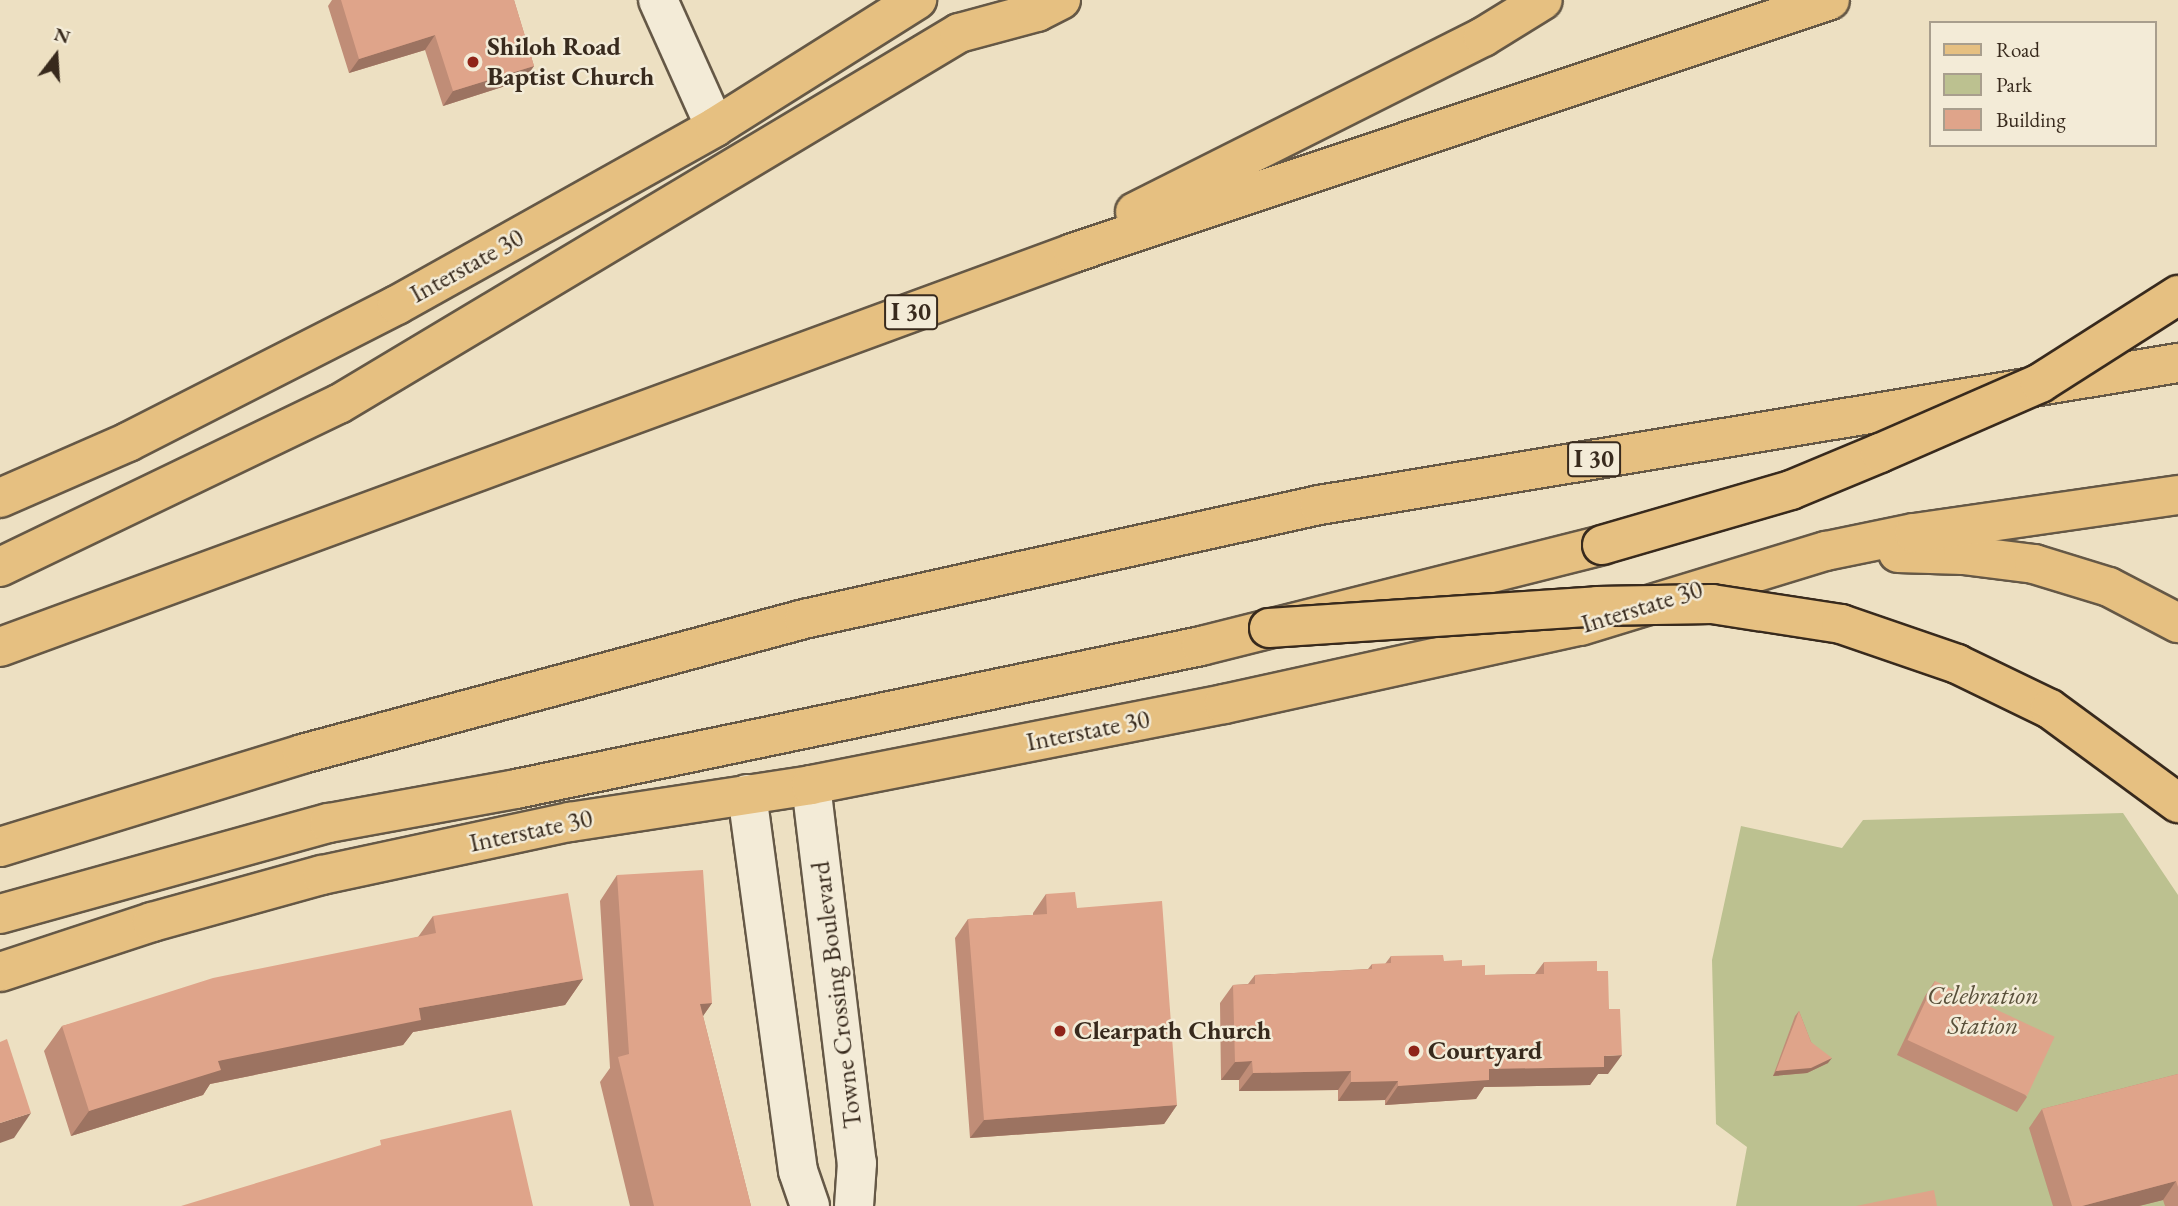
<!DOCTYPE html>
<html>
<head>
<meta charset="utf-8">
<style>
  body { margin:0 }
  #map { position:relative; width:2178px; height:1206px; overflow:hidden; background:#ede0c2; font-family:"EB Garamond",serif }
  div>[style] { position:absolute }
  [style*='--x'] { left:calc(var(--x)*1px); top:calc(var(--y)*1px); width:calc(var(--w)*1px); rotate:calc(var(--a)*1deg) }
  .green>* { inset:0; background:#bcc190 }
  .roads { filter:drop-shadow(2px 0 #655846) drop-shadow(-2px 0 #655846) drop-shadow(0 2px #655846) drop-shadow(0 -2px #655846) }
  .minor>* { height:38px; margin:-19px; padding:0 19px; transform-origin:19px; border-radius:19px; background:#f3ebd7 }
  .major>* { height:38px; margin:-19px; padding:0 19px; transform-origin:19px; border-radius:19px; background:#e6c081 }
  .highway>* { height:38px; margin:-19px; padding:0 19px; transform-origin:19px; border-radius:19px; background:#e6c081 }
  .bridges { filter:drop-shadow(2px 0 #382a1d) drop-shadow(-2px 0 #382a1d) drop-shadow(0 2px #382a1d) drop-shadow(0 -2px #382a1d) }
  .highway-bridge>* { height:38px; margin:-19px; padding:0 19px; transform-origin:19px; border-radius:19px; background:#e6c081 }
  .wall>* { inset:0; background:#c08d77 }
  .shaded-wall>* { inset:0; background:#9c7361 }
  .building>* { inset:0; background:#dfa48a; transform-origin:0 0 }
  .dots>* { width:19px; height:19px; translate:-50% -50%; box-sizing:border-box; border:4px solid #f3ebd7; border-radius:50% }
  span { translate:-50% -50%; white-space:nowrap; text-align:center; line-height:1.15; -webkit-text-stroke:5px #f3ebd7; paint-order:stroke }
  .shield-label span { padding:2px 5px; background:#f3ebd7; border:2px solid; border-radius:5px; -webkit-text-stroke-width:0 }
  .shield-label { font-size:24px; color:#382a1d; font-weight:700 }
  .poi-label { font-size:26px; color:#382a1d; font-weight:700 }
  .left { translate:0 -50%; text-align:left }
  .street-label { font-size:26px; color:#382a1d }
  .park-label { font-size:26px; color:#59503a; font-style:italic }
  .legend { position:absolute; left:1929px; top:21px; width:228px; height:126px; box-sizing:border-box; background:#f3ebd7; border:2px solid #a89e8d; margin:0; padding:9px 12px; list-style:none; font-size:21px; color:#382a1d }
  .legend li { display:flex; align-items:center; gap:14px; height:35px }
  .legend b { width:35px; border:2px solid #a89e8d }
  .north { position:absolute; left:21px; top:21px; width:70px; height:70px; -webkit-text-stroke:5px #f3ebd7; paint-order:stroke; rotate:17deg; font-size:19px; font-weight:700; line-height:28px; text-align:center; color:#382a1d }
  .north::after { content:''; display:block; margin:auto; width:24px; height:32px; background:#382a1d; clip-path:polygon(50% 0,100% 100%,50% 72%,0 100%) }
</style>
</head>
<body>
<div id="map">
  <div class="green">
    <div style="clip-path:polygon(2123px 813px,2178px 895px,2178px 1206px,1736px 1206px,1747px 1147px,1716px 1124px,1712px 960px,1741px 826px,1842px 848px,1863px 820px)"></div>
  </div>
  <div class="roads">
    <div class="minor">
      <div style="--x:658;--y:0;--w:139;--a:65.8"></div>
      <div style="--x:811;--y:785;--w:381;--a:83.1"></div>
      <div style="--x:857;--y:1163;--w:43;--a:94"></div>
      <div style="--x:747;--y:794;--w:380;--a:82.3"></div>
      <div style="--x:798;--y:1171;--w:37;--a:71"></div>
    </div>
    <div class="major">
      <div style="--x:0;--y:498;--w:140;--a:-23.6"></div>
      <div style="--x:128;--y:442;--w:302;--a:-27"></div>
      <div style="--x:397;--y:305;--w:364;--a:-29.2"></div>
      <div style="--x:715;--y:127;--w:239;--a:-32.2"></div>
      <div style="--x:1898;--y:553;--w:65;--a:1.8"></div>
      <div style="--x:1963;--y:555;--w:72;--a:7.2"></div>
      <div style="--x:2034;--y:564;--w:78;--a:17"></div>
      <div style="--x:2109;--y:587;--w:78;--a:27.6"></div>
      <div style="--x:0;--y:972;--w:160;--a:-18.2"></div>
      <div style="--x:152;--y:922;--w:176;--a:-15.5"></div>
      <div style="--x:322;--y:875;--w:254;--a:-12.1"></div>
      <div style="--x:570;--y:822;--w:244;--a:-8.7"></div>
      <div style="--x:811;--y:785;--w:421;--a:-11.1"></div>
      <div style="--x:1224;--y:704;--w:364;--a:-12.4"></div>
      <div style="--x:1580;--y:626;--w:257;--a:-17"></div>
      <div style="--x:1826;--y:551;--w:90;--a:-11.6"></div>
      <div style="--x:1914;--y:533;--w:267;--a:-8.2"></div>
    </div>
    <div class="highway">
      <div style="--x:1135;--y:212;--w:390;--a:-26.7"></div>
      <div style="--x:1483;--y:37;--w:70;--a:-31.7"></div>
      <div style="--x:0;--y:567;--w:376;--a:-25.7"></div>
      <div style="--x:339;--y:404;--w:723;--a:-30.9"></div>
      <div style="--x:959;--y:33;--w:81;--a:-15.1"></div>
      <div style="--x:1037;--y:12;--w:27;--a:-27"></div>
      <div style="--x:0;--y:647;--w:1143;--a:-20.16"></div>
      <div style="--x:1073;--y:253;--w:798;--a:-18.48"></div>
      <div style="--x:0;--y:847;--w:316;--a:-17.1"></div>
      <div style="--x:302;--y:754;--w:520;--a:-15.05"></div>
      <div style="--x:804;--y:619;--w:527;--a:-12.48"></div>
      <div style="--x:1319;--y:505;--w:871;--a:-9.39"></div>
      <div style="--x:0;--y:914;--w:341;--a:-15.5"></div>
      <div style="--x:329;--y:823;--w:190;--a:-10.3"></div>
      <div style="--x:516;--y:789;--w:700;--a:-11.79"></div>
      <div style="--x:1201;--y:646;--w:414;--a:-14.1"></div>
    </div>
  </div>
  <div class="bridges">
    <div class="highway-bridge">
      <div style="--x:1602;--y:545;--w:197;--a:-16.2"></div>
      <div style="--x:1791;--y:490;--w:96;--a:-22.6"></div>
      <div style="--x:1880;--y:453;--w:175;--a:-23.6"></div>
      <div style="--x:2040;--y:383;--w:164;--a:-32.5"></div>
      <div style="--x:1269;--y:628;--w:329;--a:-3.8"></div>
      <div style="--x:1597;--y:606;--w:115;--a:-1"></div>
      <div style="--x:1712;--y:604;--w:131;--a:8.8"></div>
      <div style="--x:1841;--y:624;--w:123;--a:19"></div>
      <div style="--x:1957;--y:664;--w:103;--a:25.8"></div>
      <div style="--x:2050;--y:709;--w:159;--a:36.3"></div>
    </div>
  </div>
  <div class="wall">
    <div style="clip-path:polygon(332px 0,514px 0,534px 66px,524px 80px,443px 106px,425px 50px,349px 73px,328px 6px)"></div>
    <div style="clip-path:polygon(617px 875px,712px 1003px,703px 1016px,751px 1206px,630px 1206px,600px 1082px,610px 1068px,600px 901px)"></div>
    <div style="clip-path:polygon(1046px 894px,1077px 908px,1177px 1105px,1164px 1124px,970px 1138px,955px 938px,968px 919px,1033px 915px,1033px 913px)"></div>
    <div style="clip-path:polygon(433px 916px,583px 979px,565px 1005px,413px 1032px,403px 1045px,210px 1084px,203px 1095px,71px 1136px,44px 1051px,62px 1026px,418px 937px)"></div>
    <div style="clip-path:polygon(1391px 956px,1444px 961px,1462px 966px,1485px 975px,1535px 974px,1544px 962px,1597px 971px,1608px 1074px,1598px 1074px,1590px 1085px,1484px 1087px,1476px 1099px,1385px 1105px,1385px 1100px,1338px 1101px,1338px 1090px,1239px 1091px,1239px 1080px,1221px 1080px,1220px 1003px,1233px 985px,1248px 984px,1255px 975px,1368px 969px,1372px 964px,1385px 964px)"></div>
    <div style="clip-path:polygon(1935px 981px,2027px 1097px,2017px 1112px,1897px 1055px,1925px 996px)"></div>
    <div style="clip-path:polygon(1799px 1011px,1811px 1042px,1828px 1063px,1807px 1073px,1773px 1076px,1795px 1016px)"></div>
    <div style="clip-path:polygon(2178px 1074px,2178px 1206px,2165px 1206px,2163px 1200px,2139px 1206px,2053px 1206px,2029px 1128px,2042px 1109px)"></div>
  </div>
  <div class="shaded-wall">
    <div style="clip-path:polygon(435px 35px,425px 50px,349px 73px,359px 59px)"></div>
    <div style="clip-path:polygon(534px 66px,524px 80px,443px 106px,453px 91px)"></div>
    <div style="clip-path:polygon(583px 979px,565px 1005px,413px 1032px,403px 1045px,210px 1084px,203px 1095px,71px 1136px,89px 1111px,218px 1061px,419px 1008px)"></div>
    <div style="clip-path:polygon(712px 1003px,694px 1029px,700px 1004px)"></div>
    <div style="clip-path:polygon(1622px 1055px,1608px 1074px,1598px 1074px,1590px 1085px,1484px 1087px,1476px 1099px,1385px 1105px,1398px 1086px,1489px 1069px,1604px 1056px)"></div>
    <div style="clip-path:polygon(1832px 1058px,1828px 1063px,1807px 1073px,1773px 1076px,1776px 1071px)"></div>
    <div style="clip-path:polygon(1252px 1061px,1239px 1080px,1221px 1080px,1235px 1062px)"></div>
    <div style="clip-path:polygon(1351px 1071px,1338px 1090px,1239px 1091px,1253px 1073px)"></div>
    <div style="clip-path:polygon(1398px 1081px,1385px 1100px,1338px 1101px,1351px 1082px)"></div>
    <div style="clip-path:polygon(1177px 1105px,1164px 1124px,970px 1138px,984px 1120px)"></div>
    <div style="clip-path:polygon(31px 1113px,14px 1138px,0 1143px,0 1123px)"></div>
    <div style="clip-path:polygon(2176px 1181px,2163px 1200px,2139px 1206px,2082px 1206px)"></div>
  </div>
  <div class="building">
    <div style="clip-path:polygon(341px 0,514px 0,534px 66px,453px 91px,435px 35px,359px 59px)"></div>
    <div style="clip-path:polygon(703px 870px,712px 1003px,700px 1004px,751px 1206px,654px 1206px,618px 1057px,629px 1054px,617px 875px)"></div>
    <div style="clip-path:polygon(1075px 892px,1077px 908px,1162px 901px,1177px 1105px,984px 1120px,968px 919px,1047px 914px,1046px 894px)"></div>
    <div style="clip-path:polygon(568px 893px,583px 979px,419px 1008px,421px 1020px,218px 1061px,221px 1070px,89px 1111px,62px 1026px,213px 978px,436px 933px,433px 916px)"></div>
    <div style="clip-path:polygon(1443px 955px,1444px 961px,1462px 960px,1462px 966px,1485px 965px,1485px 975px,1544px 974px,1544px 962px,1597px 961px,1597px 971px,1608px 971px,1609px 1009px,1620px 1009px,1622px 1055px,1604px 1056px,1604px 1067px,1489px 1069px,1489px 1080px,1398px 1086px,1398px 1081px,1351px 1082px,1351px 1071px,1253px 1073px,1252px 1061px,1235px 1062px,1233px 985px,1255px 984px,1255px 975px,1372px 969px,1372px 964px,1391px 963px,1391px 956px)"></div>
    <div style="left:1935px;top:981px;width:132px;height:65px;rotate:25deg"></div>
    <div style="clip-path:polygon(1799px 1011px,1811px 1042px,1832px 1058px,1811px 1068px,1776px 1071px)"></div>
    <div style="clip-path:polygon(7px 1039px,31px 1113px,0 1123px,0 1042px)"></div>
    <div style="clip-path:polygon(2178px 1074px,2178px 1187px,2176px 1181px,2082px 1206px,2072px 1206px,2042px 1109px)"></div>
    <div style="clip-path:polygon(511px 1110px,533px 1206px,181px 1206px,381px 1145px,380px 1140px)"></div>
    <div style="clip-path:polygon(1934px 1190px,1937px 1206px,1856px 1206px)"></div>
  </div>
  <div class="dots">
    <div style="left:473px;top:62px;background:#8f2418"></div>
    <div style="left:1060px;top:1031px;background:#8f2418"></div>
    <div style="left:1414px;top:1051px;background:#8f2418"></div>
  </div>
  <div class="shield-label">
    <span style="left:911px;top:312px">I 30</span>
    <span style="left:1594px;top:459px">I 30</span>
  </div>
  <div class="poi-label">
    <span class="left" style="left:487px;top:62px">Shiloh Road<br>Baptist Church</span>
    <span class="left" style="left:1074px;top:1031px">Clearpath Church</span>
    <span class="left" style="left:1428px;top:1051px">Courtyard</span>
  </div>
  <div class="street-label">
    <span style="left:467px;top:266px;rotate:-29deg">Interstate 30</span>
    <span style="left:1642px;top:607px;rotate:-17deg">Interstate 30</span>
    <span style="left:1088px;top:731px;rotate:-11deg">Interstate 30</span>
    <span style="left:531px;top:831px;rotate:-12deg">Interstate 30</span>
    <span style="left:837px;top:995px;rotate:-97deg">Towne Crossing Boulevard</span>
  </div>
  <div class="park-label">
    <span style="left:1983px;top:1011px">Celebration<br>Station</span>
  </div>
  <ul class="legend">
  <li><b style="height:9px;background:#e6c081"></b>Road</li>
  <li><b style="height:19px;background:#bcc190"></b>Park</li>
  <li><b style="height:19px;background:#dfa48a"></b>Building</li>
  </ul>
  <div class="north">N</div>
</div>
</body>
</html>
